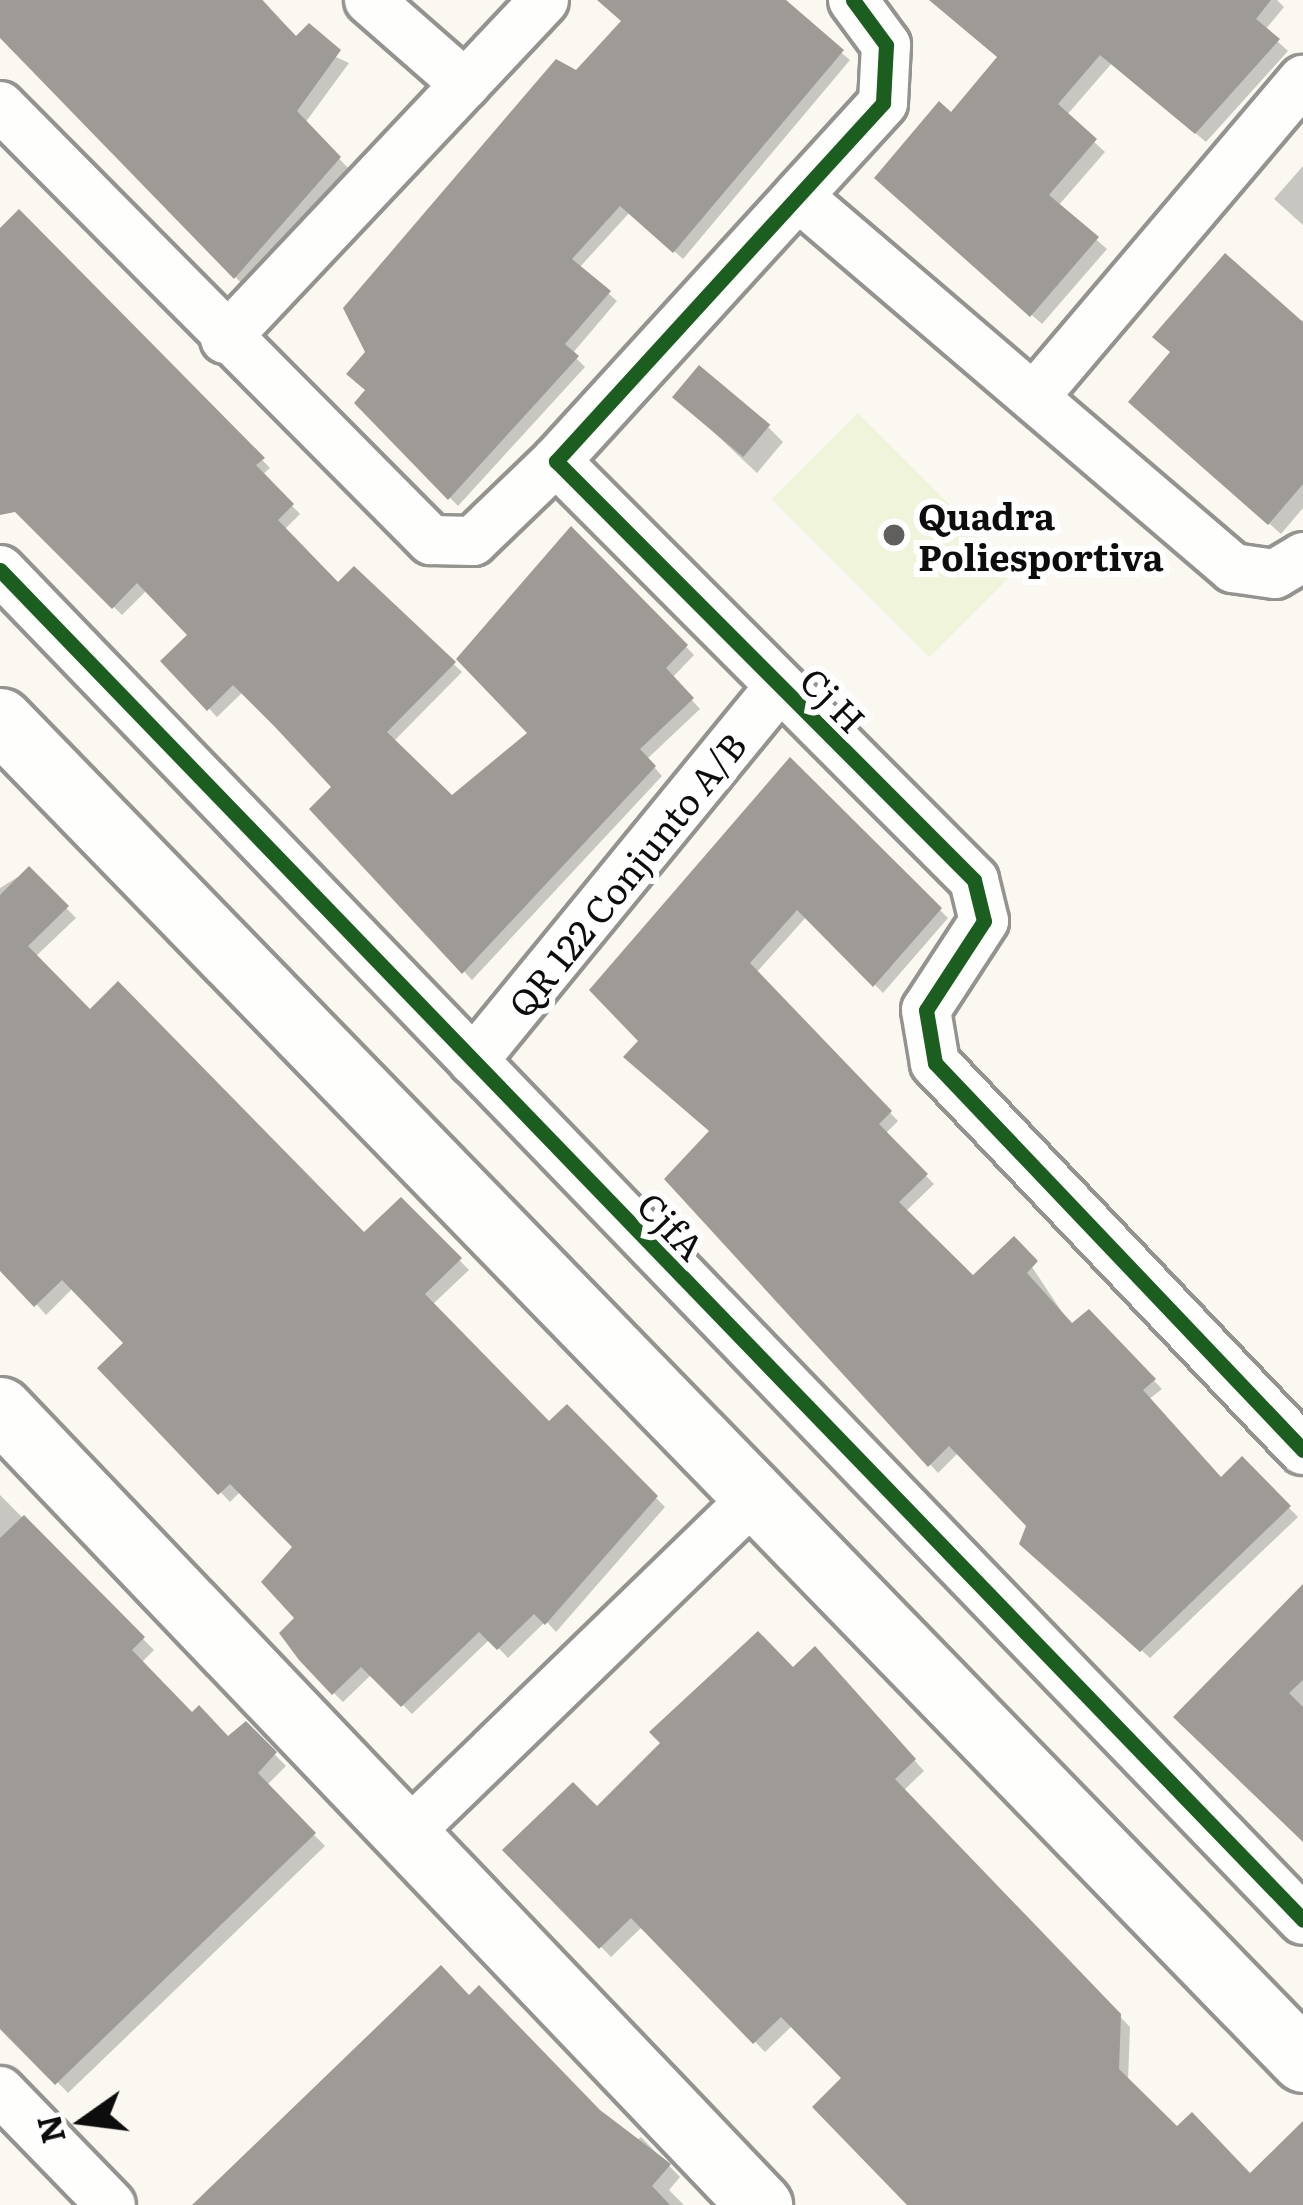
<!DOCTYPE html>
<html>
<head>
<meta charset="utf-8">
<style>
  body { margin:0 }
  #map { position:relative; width:1303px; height:2205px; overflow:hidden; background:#fbf8f1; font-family:Literata,serif }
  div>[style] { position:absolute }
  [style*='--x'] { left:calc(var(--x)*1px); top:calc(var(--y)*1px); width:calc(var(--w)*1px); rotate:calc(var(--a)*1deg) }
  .pitch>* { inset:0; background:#eff4db; transform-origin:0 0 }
  .shadow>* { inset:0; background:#0003 }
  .building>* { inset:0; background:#9e9b97; transform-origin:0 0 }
  .roads { filter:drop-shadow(3px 0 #949390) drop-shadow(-3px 0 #949390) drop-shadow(0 3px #949390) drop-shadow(0 -3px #949390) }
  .minor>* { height:48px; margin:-24px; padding:0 24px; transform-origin:24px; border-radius:24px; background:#fefefd }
  .tertiary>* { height:63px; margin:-31.5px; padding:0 31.5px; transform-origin:31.5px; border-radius:31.5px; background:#fefefd }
  .cycleway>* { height:15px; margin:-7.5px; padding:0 7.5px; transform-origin:7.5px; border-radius:7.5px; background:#1b5e20 }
  .dots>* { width:33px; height:33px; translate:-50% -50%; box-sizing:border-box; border:6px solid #fff; border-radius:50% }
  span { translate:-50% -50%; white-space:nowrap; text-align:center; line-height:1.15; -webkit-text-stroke:12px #fff; paint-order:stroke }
  .poi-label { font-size:36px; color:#0d0d0d; font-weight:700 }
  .left { translate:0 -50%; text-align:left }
  .street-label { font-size:36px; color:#0d0d0d }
  .north { position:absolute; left:24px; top:2061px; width:120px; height:120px; -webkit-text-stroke:9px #fff; paint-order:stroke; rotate:256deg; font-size:33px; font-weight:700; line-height:48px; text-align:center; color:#0d0d0d }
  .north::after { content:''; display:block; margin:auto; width:42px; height:54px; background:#0d0d0d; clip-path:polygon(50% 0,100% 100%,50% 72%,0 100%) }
</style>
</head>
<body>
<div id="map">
  <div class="pitch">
    <div style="left:858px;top:413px;width:223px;height:122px;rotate:45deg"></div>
  </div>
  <div class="shadow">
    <div style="clip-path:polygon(0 0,263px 0,297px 39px,349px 63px,305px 123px,349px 169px,245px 287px,0 33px)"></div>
    <div style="clip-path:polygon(613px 0,777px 0,850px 60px,683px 259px,630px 212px,579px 268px,617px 301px,572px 354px,585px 367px,458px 506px,358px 403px,576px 74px,625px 21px)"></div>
    <div style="clip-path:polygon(934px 0,1277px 0,1284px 7px,1265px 30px,1288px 51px,1206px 142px,1112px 63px,1066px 116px,1105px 152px,1058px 206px,1107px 249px,1042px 324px,888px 188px,1000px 57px)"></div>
    <div style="clip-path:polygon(1303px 166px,1303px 225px,1274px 199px)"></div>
    <div style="clip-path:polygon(23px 217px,270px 468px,262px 475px,300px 514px,284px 530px,338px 586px,354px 570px,462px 672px,393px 742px,451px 799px,531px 734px,571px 531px,694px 655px,672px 678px,700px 709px,647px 759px,662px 776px,472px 980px,313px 809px,335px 788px,244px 691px,217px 717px,164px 661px,191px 635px,148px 589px,122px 615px,0 494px,0 238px)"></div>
    <div style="clip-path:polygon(1303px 320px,1303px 508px,1281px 534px,1143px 413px)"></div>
    <div style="clip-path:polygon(675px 396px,768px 427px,783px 442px,757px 473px)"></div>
    <div style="clip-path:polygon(790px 761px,948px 918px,883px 993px,807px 916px,756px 973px,898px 1121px,885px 1134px,934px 1184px,905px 1212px,973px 1279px,1014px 1240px,1072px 1327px,1089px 1313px,1162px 1389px,1148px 1400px,1221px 1481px,1242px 1460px,1298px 1517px,1150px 1658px,1031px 1551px,1030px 1525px,959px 1452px,938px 1473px,668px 1179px,713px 1131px,642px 1041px)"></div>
    <div style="clip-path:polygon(29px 870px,76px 918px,35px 957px,90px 1013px,364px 1236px,401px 1201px,469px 1270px,432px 1305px,550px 1425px,567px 1409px,665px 1507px,556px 1632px,546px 1621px,508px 1658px,490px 1639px,412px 1714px,372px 1674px,343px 1702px,334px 1693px,299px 1618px,296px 1547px,241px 1491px,230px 1502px,101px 1368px,127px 1343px,73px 1288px,46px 1315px,0 1263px,0 888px)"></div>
    <div style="clip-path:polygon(0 1495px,154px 1650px,141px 1663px,193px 1716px,228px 1739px,246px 1725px,286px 1766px,266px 1786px,325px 1846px,68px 2093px,0 2022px)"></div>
    <div style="clip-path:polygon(1303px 1589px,1303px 1840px,1177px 1717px)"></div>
    <div style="clip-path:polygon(825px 1660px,924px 1771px,903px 1791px,1130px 2027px,1128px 2082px,1177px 2131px,1250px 2177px,1303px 2134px,1303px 2205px,911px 2205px,845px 2078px,793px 2025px,765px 2052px,643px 1926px,611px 1957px,506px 1850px,597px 1810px,793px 1671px)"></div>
    <div style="clip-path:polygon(470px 1999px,633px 2143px,641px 2137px,680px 2177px,669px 2190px,684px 2205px,199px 2205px)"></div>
  </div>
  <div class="building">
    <div style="clip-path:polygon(0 0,262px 0,296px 36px,309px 23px,341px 50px,297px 111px,341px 157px,234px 279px,0 38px)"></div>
    <div style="clip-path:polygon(597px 0,786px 0,844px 50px,673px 253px,620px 206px,572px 259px,611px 291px,565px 344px,579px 356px,448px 500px,354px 403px,365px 390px,346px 374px,365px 352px,343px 308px,556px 59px,576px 70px,621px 21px)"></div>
    <div style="clip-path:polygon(929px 0,1271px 0,1256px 19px,1280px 39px,1195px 134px,1100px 55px,1058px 104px,1097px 139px,1049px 195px,1099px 237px,1030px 317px,874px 178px,939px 101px,951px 112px,997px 57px)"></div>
    <div style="clip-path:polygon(19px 209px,265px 458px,256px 465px,294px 504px,278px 520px,338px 582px,354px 566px,456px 662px,387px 732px,452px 795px,527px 733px,456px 659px,571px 526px,688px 645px,666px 668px,694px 698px,640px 749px,656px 766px,462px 974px,309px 809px,331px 787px,275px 727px,233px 685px,207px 711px,160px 661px,187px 635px,137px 583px,112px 609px,15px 512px,0 515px,0 228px)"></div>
    <div style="clip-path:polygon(1225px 253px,1303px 322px,1303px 484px,1268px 525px,1128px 402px,1170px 352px,1152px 337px)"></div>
    <div style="left:699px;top:365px;width:93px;height:42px;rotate:40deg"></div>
    <div style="clip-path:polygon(790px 757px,942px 908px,873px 987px,797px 910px,750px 963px,892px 1111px,879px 1124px,928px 1174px,899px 1202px,973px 1275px,1014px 1236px,1038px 1261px,1027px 1273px,1072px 1323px,1089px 1309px,1156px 1379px,1143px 1390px,1221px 1477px,1242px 1456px,1291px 1506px,1140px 1652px,1019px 1544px,1026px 1526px,949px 1446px,928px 1467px,664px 1179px,709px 1131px,623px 1057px,638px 1041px,589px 990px)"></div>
    <div style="clip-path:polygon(29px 866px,69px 906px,28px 946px,90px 1009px,118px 981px,364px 1232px,401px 1197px,462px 1258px,425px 1294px,549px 1421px,567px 1404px,658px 1496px,545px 1625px,534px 1614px,497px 1650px,479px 1632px,401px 1707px,361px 1667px,332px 1695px,299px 1660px,279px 1633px,294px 1618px,261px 1582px,292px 1547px,230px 1484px,218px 1495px,97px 1368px,123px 1343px,62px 1280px,34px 1307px,0 1271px,0 895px)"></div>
    <div style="clip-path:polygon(24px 1515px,145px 1637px,132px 1650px,192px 1712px,199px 1705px,228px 1736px,246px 1721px,277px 1752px,258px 1773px,316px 1833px,55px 2085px,0 2029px,0 1538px)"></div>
    <div style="clip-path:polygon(1303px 1584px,1303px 1680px,1289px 1693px,1303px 1707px,1303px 1842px,1173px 1717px)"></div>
    <div style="clip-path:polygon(758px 1631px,793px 1667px,815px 1646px,916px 1759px,895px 1779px,1121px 2014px,1119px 2069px,1177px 2126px,1192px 2112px,1250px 2173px,1303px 2121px,1303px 2205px,907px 2205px,812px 2107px,841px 2078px,781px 2017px,753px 2044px,631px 1918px,599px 1949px,502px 1850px,573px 1782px,597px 1806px,660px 1743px,649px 1732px)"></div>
    <div style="clip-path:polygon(441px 1965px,469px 1995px,479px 1985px,600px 2110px,671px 2164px,652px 2186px,670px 2205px,192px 2205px)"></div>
  </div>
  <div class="roads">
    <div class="minor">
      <div style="--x:369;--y:0;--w:128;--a:41.2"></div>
      <div style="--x:853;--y:0;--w:56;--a:53.7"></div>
      <div style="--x:886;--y:45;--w:58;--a:93"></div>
      <div style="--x:883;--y:103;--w:485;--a:132.4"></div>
      <div style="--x:556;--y:461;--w:592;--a:45.07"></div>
      <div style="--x:974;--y:880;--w:42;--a:76.3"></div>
      <div style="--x:984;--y:921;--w:106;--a:123.1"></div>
      <div style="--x:926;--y:1010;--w:54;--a:80.4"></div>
      <div style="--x:935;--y:1063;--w:534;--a:46.44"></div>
      <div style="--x:0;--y:106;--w:612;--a:45.2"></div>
      <div style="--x:431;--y:540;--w:42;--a:1.4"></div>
      <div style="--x:473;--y:541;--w:115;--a:-43.9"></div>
      <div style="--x:800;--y:198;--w:570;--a:40.51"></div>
      <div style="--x:1233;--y:568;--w:42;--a:8.1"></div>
      <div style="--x:1275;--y:574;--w:33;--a:-31"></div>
      <div style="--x:225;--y:339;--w:465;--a:-46.7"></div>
      <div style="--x:1034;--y:397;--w:416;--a:-49.7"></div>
      <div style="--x:0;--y:570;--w:1876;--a:46.01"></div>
      <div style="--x:473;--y:1061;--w:483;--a:-50.7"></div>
      <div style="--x:409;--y:1832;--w:477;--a:-44.1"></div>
      <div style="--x:0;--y:2091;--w:159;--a:45.8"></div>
    </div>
    <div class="tertiary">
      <div style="--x:0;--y:720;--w:1869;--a:45.8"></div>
      <div style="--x:0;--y:1409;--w:1101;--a:46.33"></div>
    </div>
  </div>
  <div class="cycleway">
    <div style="--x:853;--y:0;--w:56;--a:53.7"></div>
    <div style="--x:886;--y:45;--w:58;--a:93"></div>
    <div style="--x:883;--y:103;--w:485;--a:132.4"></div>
    <div style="--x:556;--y:461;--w:592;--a:45.07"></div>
    <div style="--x:974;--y:880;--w:42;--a:76.3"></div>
    <div style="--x:984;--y:921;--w:106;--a:123.1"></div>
    <div style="--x:926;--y:1010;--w:54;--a:80.4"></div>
    <div style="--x:935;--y:1063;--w:534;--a:46.44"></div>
    <div style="--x:0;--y:570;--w:1876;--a:46.01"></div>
  </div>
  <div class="dots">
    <div style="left:894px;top:535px;background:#605f5d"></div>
  </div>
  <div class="poi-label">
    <span class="left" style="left:918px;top:535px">Quadra<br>Poliesportiva</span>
  </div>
  <div class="street-label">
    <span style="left:834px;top:699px;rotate:45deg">Cj H</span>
    <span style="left:626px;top:874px;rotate:-51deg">QR 122 Conjunto A/B</span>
    <span style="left:672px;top:1225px;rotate:46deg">CjfA</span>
  </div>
  <div class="north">N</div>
</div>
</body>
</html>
